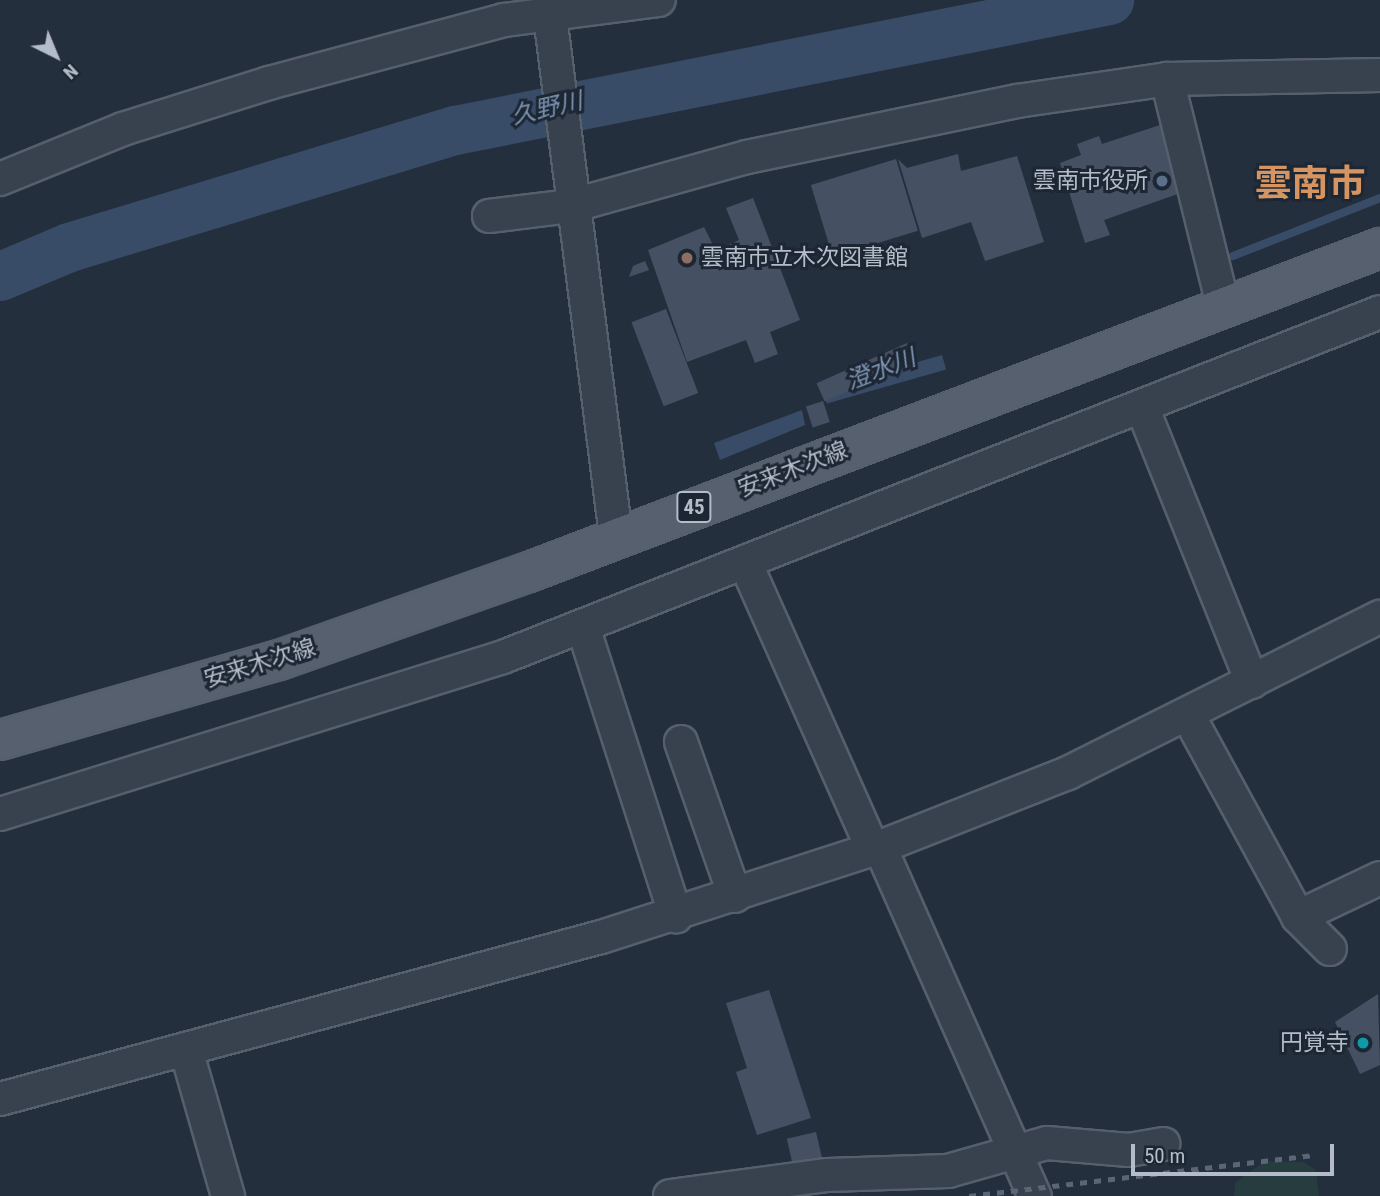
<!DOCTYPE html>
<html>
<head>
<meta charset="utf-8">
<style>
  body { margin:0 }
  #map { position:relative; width:1380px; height:1196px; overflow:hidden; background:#242f3e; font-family:"Roboto Condensed","Noto Sans JP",sans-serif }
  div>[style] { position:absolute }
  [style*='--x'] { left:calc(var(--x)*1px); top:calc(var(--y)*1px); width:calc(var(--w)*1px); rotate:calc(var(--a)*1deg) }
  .green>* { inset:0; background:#263c3f }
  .water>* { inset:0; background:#394c67; transform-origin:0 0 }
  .stream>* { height:8px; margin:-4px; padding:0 4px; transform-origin:4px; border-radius:4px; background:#394c67 }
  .river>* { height:49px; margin:-24.5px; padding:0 24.5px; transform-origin:24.5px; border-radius:24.5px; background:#394c67 }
  .building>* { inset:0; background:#455162; transform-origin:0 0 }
  .roads { filter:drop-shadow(2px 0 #565f6c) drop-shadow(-2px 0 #565f6c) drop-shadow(0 2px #565f6c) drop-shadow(0 -2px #565f6c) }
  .minor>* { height:32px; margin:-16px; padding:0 16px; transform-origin:16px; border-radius:16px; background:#38414e }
  .major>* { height:38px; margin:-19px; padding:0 19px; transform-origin:19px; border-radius:19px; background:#56606e }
  .rail>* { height:5px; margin-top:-2.5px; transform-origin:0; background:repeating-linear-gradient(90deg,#5a6575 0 7px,transparent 0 14px) }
  .dots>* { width:19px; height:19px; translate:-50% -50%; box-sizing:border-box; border:4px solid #1d2633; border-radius:50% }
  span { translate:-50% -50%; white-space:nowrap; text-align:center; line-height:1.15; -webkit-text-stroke:6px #1d2633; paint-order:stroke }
  .shield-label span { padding:2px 5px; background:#1d2633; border:2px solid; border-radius:5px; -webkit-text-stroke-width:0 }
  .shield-label { font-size:21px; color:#b4bcc9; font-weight:700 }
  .poi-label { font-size:23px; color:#b4bcc9 }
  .right { translate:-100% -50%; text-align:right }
  .left { translate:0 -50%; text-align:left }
  .street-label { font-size:23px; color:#b4bcc9 }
  .water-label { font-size:24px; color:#7c92b1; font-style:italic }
  .town-label { font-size:37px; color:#d59563; font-weight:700 }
  .north { position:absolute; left:21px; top:21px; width:70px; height:70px; -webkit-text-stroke:5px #1d2633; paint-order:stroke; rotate:137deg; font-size:19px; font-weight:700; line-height:28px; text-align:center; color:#b4bcc9 }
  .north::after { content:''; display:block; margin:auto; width:24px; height:32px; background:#b4bcc9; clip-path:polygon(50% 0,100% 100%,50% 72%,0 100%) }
  .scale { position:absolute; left:1131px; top:1144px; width:203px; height:32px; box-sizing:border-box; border:4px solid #b4bcc9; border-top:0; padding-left:9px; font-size:21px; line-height:24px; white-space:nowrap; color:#b4bcc9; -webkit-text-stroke:5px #1d2633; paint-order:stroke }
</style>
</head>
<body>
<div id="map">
  <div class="green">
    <div style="clip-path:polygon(1265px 1161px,1304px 1162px,1316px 1170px,1319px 1196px,1234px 1196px,1235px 1183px)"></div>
  </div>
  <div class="water">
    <div style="left:942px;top:355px;width:15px;height:124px;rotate:74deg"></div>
    <div style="clip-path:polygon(802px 410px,805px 425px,720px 460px,714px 443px)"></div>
  </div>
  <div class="stream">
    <div style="--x:1233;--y:256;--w:158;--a:-21.5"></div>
  </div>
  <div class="river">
    <div style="--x:0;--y:276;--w:75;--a:-22.8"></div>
    <div style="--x:69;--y:247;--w:403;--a:-16.9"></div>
    <div style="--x:455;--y:130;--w:667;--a:-11.24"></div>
  </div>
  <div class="building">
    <div style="clip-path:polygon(1166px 123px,1189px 190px,1104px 220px,1110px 235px,1085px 243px,1060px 163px,1081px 155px,1077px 144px,1099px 136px,1102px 144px)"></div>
    <div style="clip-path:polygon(958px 154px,961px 171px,1017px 156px,1044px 242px,985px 261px,971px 222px,922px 238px,898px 159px,907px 168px)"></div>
    <div style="left:896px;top:159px;width:75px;height:89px;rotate:73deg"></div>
    <div style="clip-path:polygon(753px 198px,800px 320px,770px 332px,778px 354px,755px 363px,746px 340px,687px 362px,648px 250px,704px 227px,716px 251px,739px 240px,726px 208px)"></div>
    <div style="clip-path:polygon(645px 261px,649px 270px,629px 277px,633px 266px)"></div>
    <div style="left:666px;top:309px;width:90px;height:37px;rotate:69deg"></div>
    <div style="left:907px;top:343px;width:20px;height:99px;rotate:66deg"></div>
    <div style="left:823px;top:401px;width:22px;height:18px;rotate:72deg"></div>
    <div style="clip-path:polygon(769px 990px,811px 1118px,757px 1135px,736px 1072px,747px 1068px,726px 1003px)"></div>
    <div style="clip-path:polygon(1378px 994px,1380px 1065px,1360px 1074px,1335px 1022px)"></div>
    <div style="left:816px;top:1132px;width:27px;height:30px;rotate:77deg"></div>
  </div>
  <div class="roads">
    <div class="minor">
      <div style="--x:548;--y:0;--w:540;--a:82.77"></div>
      <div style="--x:1167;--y:79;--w:234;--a:76.1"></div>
      <div style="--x:0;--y:179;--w:133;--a:-22.1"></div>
      <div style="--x:123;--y:129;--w:153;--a:-17.5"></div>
      <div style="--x:269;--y:83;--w:243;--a:-15"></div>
      <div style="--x:504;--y:20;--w:156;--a:-7.4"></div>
      <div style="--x:489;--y:216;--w:83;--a:-7"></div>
      <div style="--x:571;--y:206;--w:183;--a:-15.6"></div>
      <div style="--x:747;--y:157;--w:276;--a:-11.7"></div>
      <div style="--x:1017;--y:101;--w:152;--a:-8.3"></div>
      <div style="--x:1167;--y:79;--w:213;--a:-1.1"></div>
      <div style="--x:1142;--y:407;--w:296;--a:68.2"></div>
      <div style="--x:745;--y:562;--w:314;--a:66"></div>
      <div style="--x:583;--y:627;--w:304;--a:72.2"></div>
      <div style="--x:1188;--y:715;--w:230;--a:61.4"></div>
      <div style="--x:1298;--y:917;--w:45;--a:45"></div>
      <div style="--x:681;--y:742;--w:163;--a:70.7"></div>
      <div style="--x:0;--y:814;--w:527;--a:-17.33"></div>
      <div style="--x:503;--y:657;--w:942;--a:-21.47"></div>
      <div style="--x:880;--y:847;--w:382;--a:66.1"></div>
      <div style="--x:1298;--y:917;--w:91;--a:-25.4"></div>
      <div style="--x:187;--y:1053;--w:149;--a:74"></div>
      <div style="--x:0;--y:1099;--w:622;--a:-15.09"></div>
      <div style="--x:601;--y:937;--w:293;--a:-17.9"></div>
      <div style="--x:880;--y:847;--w:202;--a:-21.5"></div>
      <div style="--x:1068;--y:773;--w:349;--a:-26.6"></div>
      <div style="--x:670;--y:1196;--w:159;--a:-7.6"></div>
      <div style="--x:828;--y:1175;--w:120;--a:-1.9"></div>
      <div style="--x:948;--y:1171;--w:103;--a:-15.8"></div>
      <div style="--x:1047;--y:1143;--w:82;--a:4.9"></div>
      <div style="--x:1129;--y:1150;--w:35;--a:-10"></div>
    </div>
    <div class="major">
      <div style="--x:0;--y:740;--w:290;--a:-16"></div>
      <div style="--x:279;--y:660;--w:265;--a:-19.4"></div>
      <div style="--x:529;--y:572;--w:911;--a:-20.84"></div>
    </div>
  </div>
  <div class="rail">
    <div style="--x:969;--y:1196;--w:347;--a:-6.8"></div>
  </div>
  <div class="dots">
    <div style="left:1162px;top:181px;background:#5c6f8a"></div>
    <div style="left:687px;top:258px;background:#8d6e63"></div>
    <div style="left:1363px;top:1043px;background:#0f9aa8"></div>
  </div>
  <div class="shield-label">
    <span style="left:694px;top:507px">45</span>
  </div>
  <div class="poi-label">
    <span class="right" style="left:1148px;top:181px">雲南市役所</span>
    <span class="left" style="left:701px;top:258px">雲南市立木次図書館</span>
    <span class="right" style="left:1349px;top:1043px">円覚寺</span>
  </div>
  <div class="street-label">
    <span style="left:793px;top:470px;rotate:-21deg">安来木次線</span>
    <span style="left:260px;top:664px;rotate:-17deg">安来木次線</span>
  </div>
  <div class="water-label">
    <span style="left:547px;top:109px;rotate:-13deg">久野川</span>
    <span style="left:881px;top:370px;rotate:-21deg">澄水川</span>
  </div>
  <div class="town-label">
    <span style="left:1310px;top:184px">雲南市</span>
  </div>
  <div class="north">N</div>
  <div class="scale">50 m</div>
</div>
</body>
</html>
